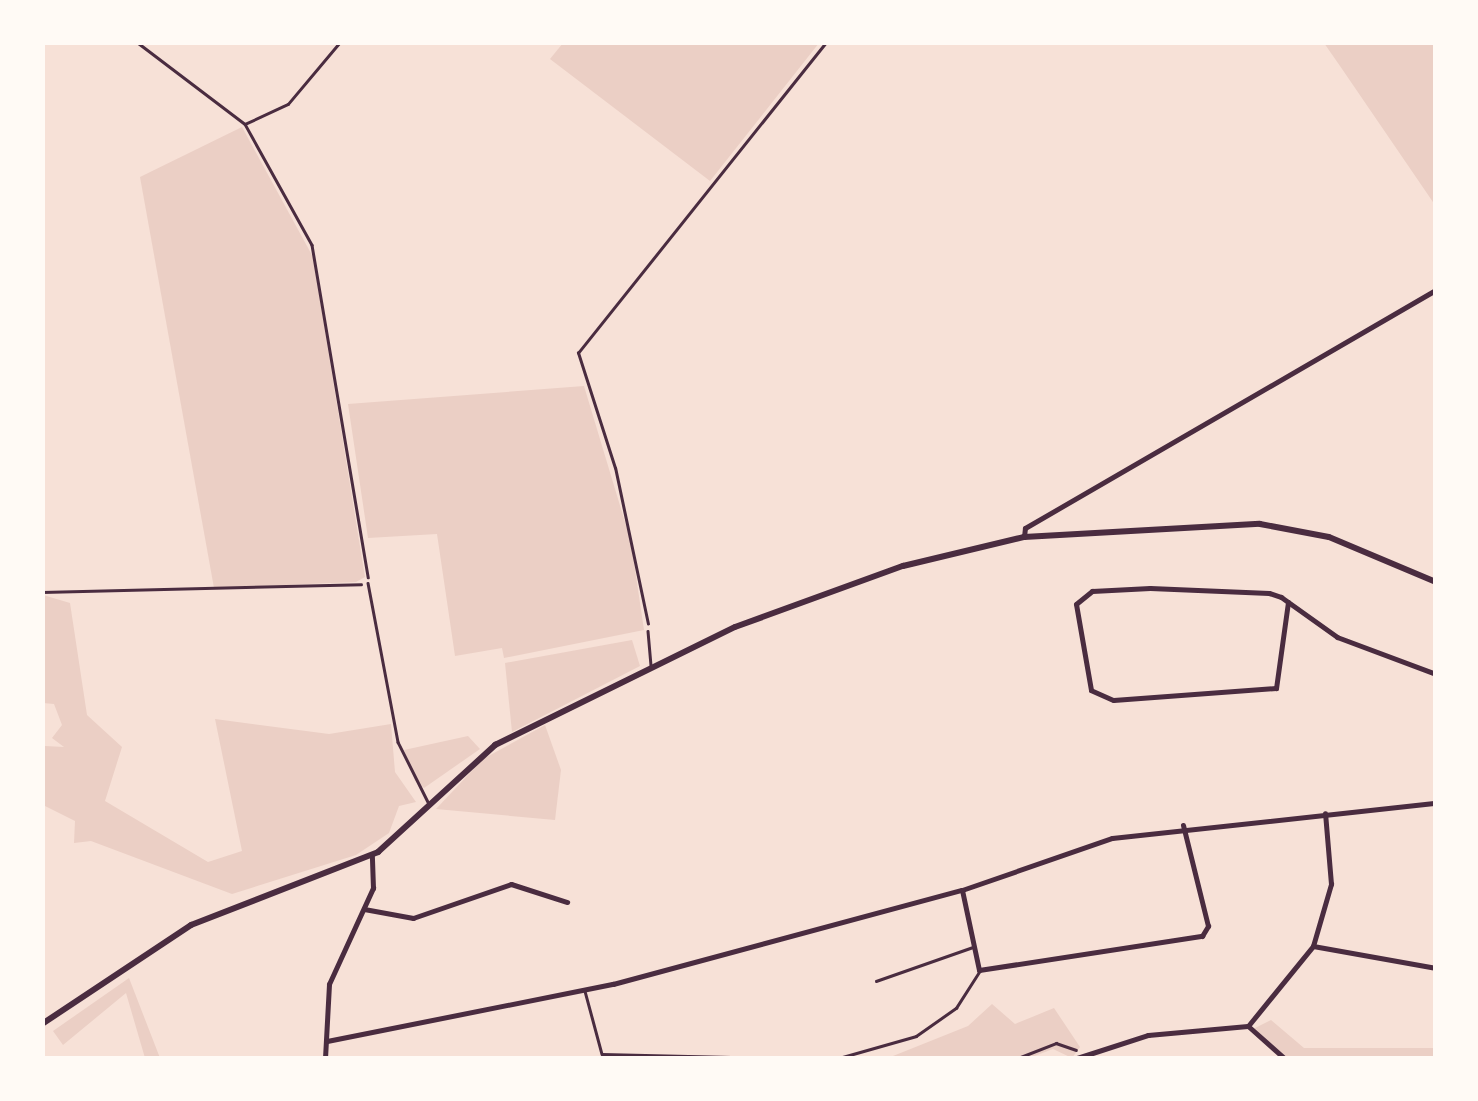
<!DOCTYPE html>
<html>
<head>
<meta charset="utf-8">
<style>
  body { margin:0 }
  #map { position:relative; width:1478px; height:1101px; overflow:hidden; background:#f7e1d7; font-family:"Noto Sans",sans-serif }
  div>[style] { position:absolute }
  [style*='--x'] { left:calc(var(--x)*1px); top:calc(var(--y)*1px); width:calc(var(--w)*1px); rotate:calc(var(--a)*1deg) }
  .green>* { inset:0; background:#ebcfc5 }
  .path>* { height:2.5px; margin:-1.25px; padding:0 1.25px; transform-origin:1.25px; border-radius:1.25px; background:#4a2c40 }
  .service>* { height:2.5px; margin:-1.25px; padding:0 1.25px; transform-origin:1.25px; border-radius:1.25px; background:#4a2c40 }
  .minor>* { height:5px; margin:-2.5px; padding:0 2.5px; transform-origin:2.5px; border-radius:2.5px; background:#4a2c40 }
  .secondary>* { height:6px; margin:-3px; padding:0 3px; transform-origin:3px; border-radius:3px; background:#4a2c40 }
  span { translate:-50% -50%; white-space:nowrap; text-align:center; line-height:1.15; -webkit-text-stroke:9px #fffaf5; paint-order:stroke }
  .frame { position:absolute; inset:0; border:45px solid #fffaf5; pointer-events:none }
</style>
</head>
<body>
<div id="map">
  <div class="green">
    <div style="clip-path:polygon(563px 43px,563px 42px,819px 43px,710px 181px,550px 59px)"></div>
    <div style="clip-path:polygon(1324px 43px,1435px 43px,1435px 205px,1340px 66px)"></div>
    <div style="clip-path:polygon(242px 127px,313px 257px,365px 577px,356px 582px,214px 588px,140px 177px)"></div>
    <div style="clip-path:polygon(584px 386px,631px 542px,644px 630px,504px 658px,502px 648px,455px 656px,437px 534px,368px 538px,348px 404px)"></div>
    <div style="clip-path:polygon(43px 595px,70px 603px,87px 715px,122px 747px,105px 801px,208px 862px,242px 851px,215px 719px,329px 734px,391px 724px,395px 772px,416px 802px,399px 806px,389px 833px,356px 855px,232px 894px,91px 841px,74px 843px,75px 821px,43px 805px,45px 746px,64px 747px,52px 738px,62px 725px,54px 704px,43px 703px,43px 713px)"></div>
    <div style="clip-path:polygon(632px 640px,640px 666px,512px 732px,505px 663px)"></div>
    <div style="clip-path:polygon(545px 725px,561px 770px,555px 820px,436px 809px,483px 759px)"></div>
    <div style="clip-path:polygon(468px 736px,480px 749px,424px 788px,415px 781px,404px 750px)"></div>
    <div style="clip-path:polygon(129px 978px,160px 1058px,145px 1058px,126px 993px,63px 1045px,53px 1031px)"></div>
    <div style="clip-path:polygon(992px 1004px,1015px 1024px,1054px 1008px,1080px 1047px,1072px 1058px,1053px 1049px,1029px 1058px,888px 1058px,968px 1026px)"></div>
    <div style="clip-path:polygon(1271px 1020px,1304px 1048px,1435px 1048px,1435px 1058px,1287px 1058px,1253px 1029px)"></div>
  </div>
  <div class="path">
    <div style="--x:137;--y:42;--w:136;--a:37.2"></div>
    <div style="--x:245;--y:124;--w:138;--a:61"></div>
    <div style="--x:312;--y:245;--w:337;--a:80.4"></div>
    <div style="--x:245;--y:124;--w:47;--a:-24.9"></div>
    <div style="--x:288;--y:104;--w:81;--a:-50"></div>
    <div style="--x:42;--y:592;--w:319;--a:-1.4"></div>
    <div style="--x:648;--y:624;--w:159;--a:-101.9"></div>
    <div style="--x:615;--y:468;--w:121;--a:-107.8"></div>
    <div style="--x:578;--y:353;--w:398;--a:-51.4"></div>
    <div style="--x:1018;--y:1058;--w:41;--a:-21.5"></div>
    <div style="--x:1056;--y:1043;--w:21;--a:19"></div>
  </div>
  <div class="service">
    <div style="--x:368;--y:583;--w:162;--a:79.3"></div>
    <div style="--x:398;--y:742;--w:67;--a:63.4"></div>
    <div style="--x:648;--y:631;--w:34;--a:85"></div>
    <div style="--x:876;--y:981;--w:103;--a:-19.3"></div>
    <div style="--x:585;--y:991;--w:65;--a:74.9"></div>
    <div style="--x:602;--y:1054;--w:180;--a:1.3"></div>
    <div style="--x:839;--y:1058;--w:80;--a:-15.9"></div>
    <div style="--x:916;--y:1036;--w:49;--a:-35"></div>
    <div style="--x:956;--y:1008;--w:43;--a:-57.4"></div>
  </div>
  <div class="minor">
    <div style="--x:1024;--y:537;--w:9;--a:-84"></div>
    <div style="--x:1025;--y:528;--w:475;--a:-30.1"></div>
    <div style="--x:1288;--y:602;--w:87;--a:97.9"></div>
    <div style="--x:1276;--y:688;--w:163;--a:175.8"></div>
    <div style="--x:1113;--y:700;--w:24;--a:-156"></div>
    <div style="--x:1091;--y:690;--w:87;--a:-99.9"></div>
    <div style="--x:1076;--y:604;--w:21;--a:-39"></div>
    <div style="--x:1092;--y:591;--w:58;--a:-3"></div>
    <div style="--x:1150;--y:588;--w:119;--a:2.4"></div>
    <div style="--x:1269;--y:593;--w:13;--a:18"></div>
    <div style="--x:1281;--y:597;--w:69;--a:35.5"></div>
    <div style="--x:1337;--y:637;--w:106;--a:20.5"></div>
    <div style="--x:962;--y:890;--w:82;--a:78"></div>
    <div style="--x:979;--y:970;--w:226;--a:-8.7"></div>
    <div style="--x:1202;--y:936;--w:12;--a:-59"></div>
    <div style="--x:1208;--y:926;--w:104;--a:-103.9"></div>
    <div style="--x:364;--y:909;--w:50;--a:10.4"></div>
    <div style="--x:413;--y:918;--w:104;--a:-19.1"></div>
    <div style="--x:511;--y:884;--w:59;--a:17.8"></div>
    <div style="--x:1313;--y:946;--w:125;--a:10.1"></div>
    <div style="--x:1248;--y:1026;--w:103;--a:-50.9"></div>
    <div style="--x:1313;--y:946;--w:65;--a:-73.8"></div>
    <div style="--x:1331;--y:884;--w:71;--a:-94.8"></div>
    <div style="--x:1248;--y:1026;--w:48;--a:41.6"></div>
    <div style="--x:327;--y:1041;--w:292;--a:-11.3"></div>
    <div style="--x:613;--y:984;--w:361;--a:-15.1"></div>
    <div style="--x:962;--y:890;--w:159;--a:-19.1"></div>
    <div style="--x:1112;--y:838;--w:326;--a:-6.2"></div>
    <div style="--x:325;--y:1058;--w:74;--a:-86.9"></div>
    <div style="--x:329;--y:984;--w:106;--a:-65.4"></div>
    <div style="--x:373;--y:888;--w:33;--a:-92"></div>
    <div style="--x:1077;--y:1058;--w:75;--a:-17.9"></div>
    <div style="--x:1148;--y:1035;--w:100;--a:-5.1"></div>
  </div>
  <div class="secondary">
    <div style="--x:42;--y:1024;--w:179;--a:-33.6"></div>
    <div style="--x:191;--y:925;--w:201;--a:-21.3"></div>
    <div style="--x:378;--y:852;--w:159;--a:-42.4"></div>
    <div style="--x:495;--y:745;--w:267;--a:-26.2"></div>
    <div style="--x:735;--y:627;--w:179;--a:-20"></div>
    <div style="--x:903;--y:566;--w:124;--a:-13.5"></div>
    <div style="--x:1024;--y:537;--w:236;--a:-3.2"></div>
    <div style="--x:1260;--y:524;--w:70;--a:10.7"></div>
    <div style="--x:1329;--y:537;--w:116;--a:22.8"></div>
  </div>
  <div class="frame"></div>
</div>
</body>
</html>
